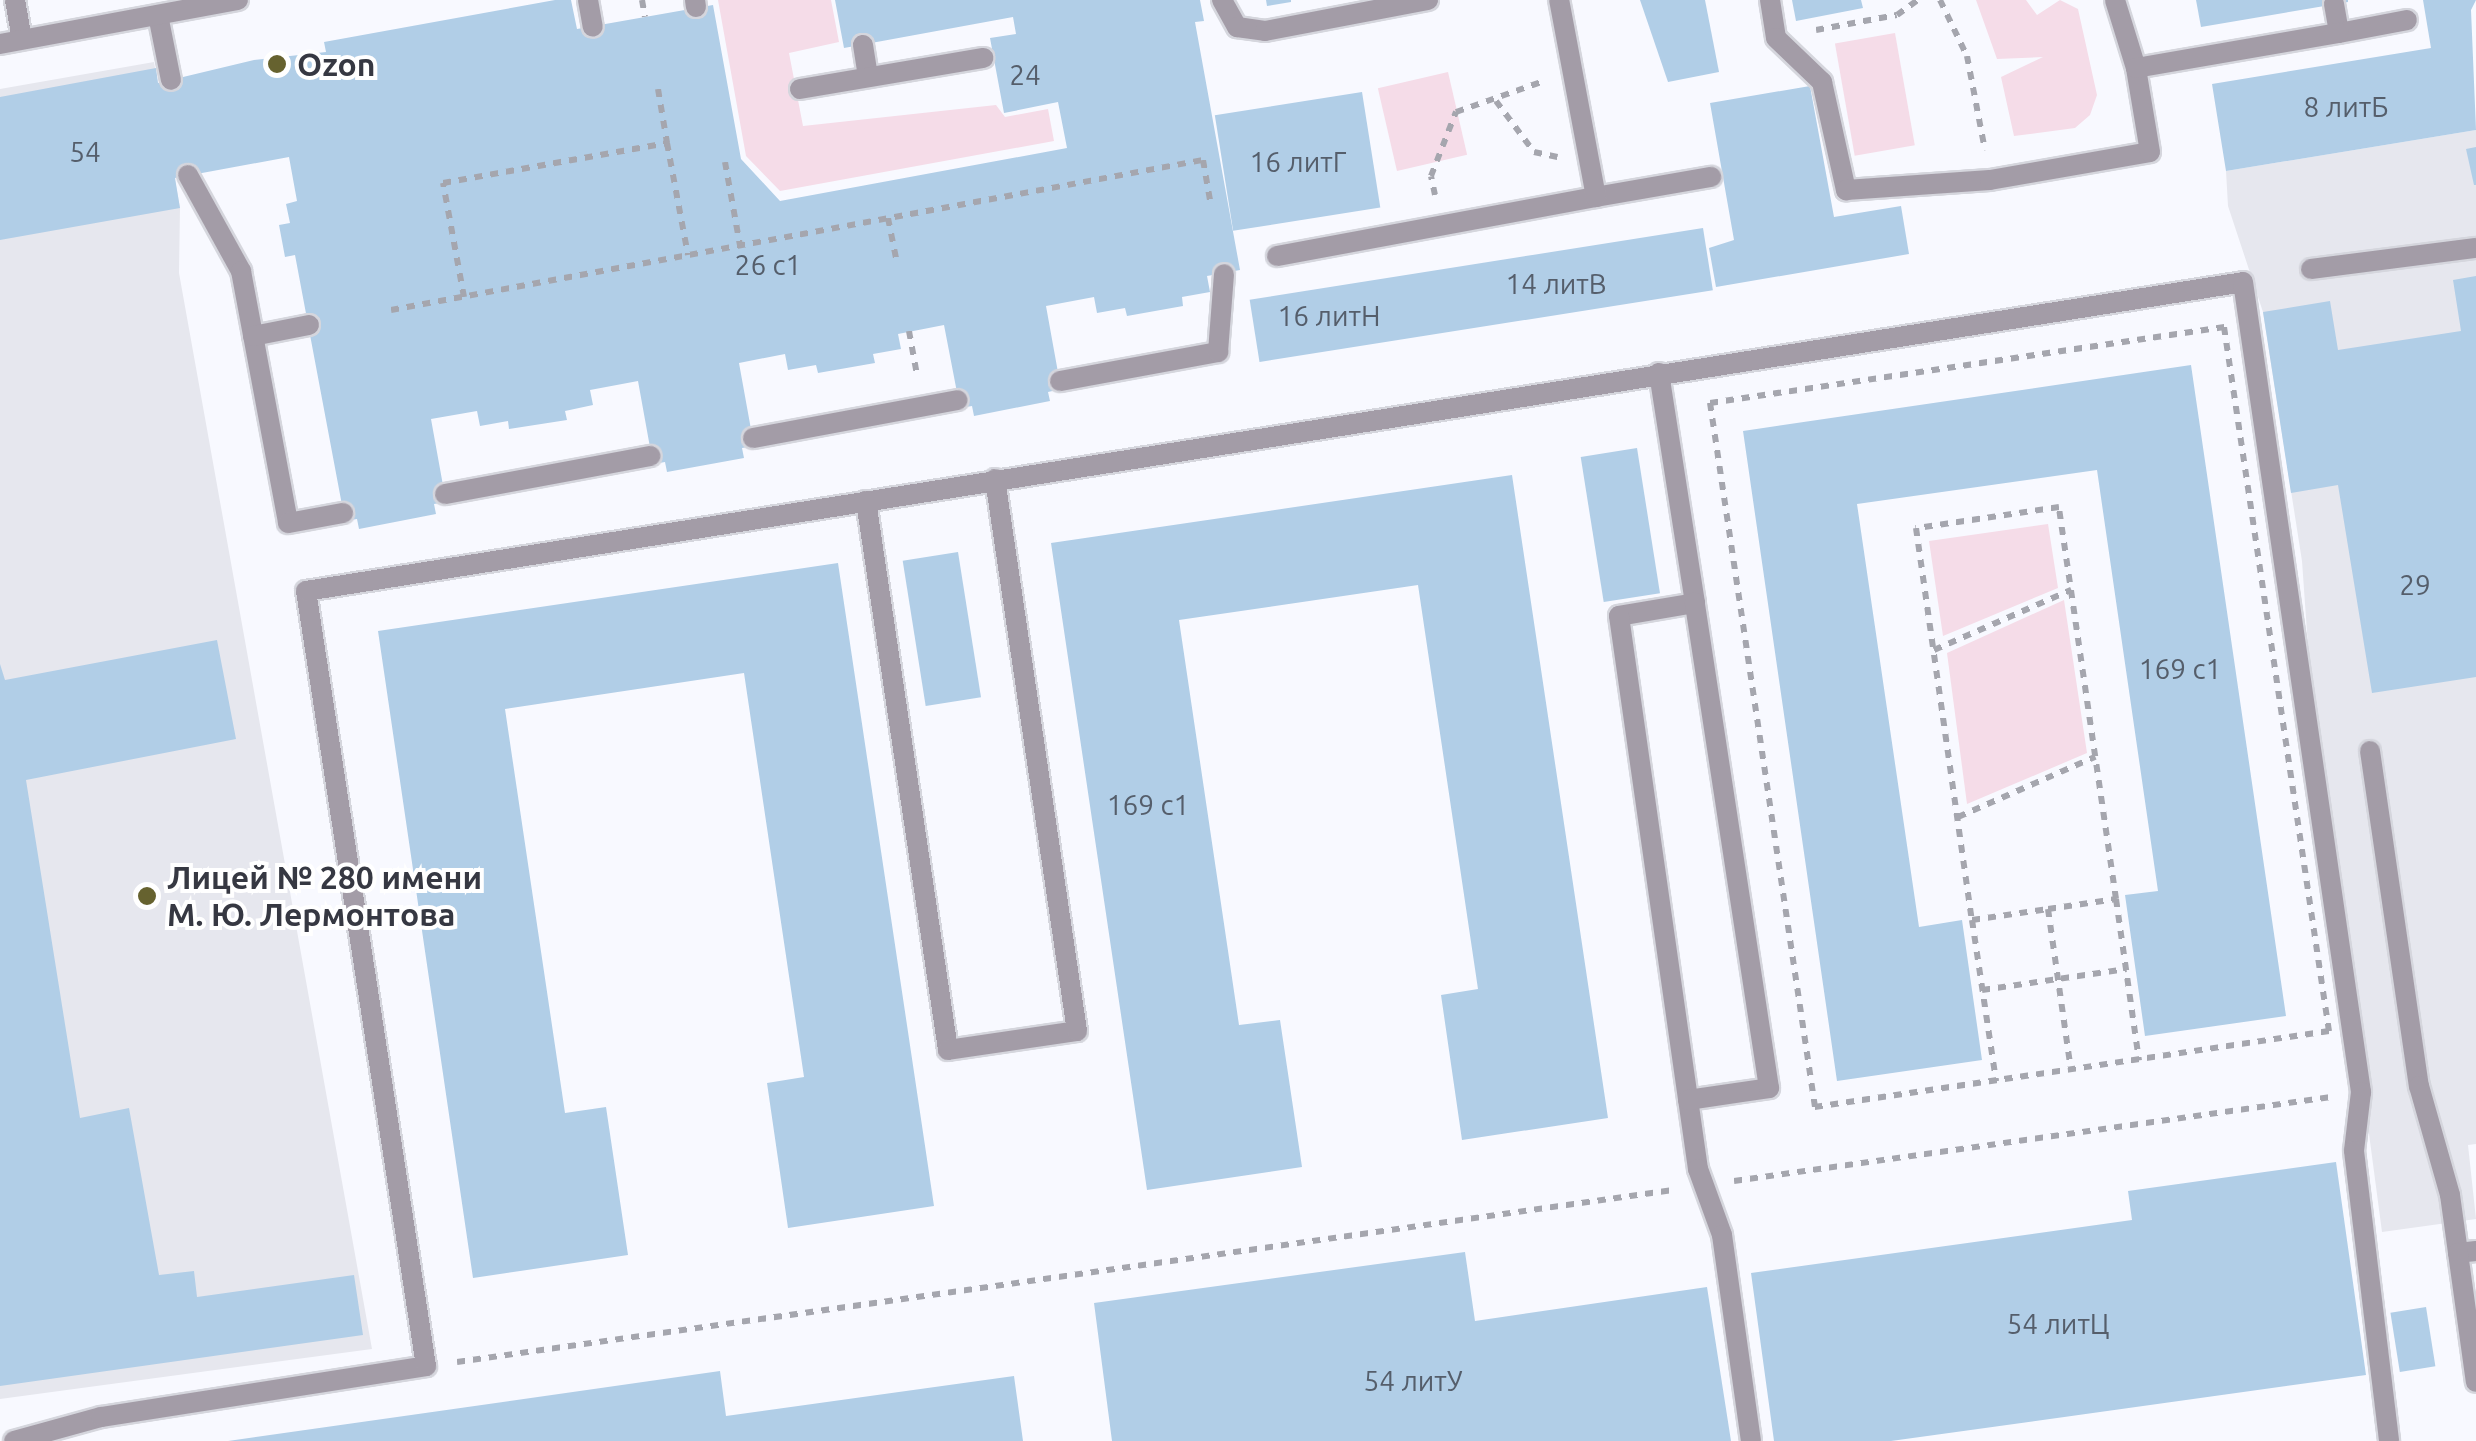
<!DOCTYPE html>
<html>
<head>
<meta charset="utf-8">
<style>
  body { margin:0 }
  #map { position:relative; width:2476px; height:1441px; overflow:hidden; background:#f8f9ff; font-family:Ubuntu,sans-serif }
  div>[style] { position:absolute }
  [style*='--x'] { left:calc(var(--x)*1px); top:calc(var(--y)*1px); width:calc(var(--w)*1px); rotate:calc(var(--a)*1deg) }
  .built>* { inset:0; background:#e6e7ee }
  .green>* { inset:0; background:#f5dce8; transform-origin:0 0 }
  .building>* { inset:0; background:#b1cee7; transform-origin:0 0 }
  .path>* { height:6px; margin-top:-3px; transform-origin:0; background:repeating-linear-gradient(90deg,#a5a6ae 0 8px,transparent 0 16px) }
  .roads { filter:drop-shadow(2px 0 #d5d6dd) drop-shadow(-2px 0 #d5d6dd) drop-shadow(0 2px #d5d6dd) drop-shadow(0 -2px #d5d6dd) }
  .service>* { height:20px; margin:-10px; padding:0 10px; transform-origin:10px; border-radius:10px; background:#a39ca7 }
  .tertiary>* { height:20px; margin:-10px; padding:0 10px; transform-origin:10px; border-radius:10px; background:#a39ca7 }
  .dots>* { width:28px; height:28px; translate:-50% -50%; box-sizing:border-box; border:5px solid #fff; border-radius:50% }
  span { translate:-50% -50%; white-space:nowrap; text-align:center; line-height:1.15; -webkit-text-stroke:8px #fff; paint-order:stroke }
  .number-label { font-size:28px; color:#555e6b }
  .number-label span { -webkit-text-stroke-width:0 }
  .poi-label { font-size:32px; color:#363842; font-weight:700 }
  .left { translate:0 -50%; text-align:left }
</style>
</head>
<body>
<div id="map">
  <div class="built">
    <div style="clip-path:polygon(154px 62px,180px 208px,179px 273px,372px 1349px,0 1399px,0 89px)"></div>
    <div style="clip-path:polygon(2476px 130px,2476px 1144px,2468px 1145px,2476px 1219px,2382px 1232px,2312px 703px,2302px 561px,2263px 312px,2228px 206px,2226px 171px)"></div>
  </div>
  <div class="green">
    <div style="clip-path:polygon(718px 0,831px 0,839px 42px,789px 53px,803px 126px,996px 105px,1005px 117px,1048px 109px,1054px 141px,780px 191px,746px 156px)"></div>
    <div style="clip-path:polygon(1976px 0,2026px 0,2037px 15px,2060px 0,2078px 9px,2097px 95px,2090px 115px,2075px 128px,2014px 136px,2001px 77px,2043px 57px,1997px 59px)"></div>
    <div style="left:1895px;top:33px;width:114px;height:61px;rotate:80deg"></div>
    <div style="left:1448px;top:72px;width:85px;height:72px;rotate:77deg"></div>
    <div style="clip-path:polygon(2048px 524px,2058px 588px,1943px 636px,1929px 541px)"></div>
    <div style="clip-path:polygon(2064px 600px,2087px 753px,1967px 804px,1947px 653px)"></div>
  </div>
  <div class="building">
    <div style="clip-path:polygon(555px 0,571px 0,577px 29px,713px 5px,741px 159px,780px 201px,1067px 148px,1058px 102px,1004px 113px,990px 38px,1016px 34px,1013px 17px,844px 48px,835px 0,1200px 0,1204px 21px,1195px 22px,1240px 270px,1207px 276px,1210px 292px,1182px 297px,1183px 306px,1127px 316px,1125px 308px,1097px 313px,1094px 297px,1046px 306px,1061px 389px,1048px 392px,1050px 401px,974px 416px,972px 406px,960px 408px,944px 325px,898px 334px,901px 349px,873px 354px,875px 363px,818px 373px,816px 365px,788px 370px,785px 354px,739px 363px,754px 446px,742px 448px,744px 458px,667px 472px,665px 462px,653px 464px,638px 381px,590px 390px,593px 405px,565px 411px,567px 420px,509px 429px,508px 421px,480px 426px,477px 411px,431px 419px,446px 502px,434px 504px,436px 514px,359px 529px,357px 519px,345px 521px,295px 255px,285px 257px,279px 225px,290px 223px,286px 204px,297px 201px,289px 157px,175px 178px,180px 208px,0 240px,0 97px,156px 68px,158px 83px,254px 60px,326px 52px,324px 42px)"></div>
    <div style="clip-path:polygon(1266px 0,1291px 0,1291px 2px,1267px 6px)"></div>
    <div style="clip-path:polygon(1640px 0,1705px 0,1719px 72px,1668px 82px)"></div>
    <div style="clip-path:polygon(1792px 0,1861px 0,1863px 8px,1796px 21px)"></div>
    <div style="clip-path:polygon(2196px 0,2348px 0,2348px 2px,2201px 27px)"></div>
    <div style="clip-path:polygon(2423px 0,2476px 0,2471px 10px,2476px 130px,2226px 171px,2212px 84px,2431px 48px)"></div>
    <div style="clip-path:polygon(1810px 86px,1834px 217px,1901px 206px,1909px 254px,1716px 287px,1709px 248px,1734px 240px,1710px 103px)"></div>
    <div style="left:1362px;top:92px;width:117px;height:149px;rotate:81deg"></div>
    <div style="clip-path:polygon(2476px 147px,2476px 185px,2474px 185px,2466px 149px)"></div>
    <div style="left:1703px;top:228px;width:63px;height:459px;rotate:81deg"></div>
    <div style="clip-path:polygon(2476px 276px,2476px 677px,2372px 693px,2338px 485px,2291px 493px,2263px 312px,2330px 301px,2338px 350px,2461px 331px,2453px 280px)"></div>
    <div style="clip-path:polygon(2191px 365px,2286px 1016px,2145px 1036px,2125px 895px,2158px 891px,2097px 470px,1857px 504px,1919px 927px,1962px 920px,1982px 1060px,1837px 1081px,1743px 431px)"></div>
    <div style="left:1637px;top:448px;width:147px;height:57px;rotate:81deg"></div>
    <div style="clip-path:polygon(1512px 475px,1608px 1118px,1462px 1140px,1441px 995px,1478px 989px,1418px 585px,1179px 620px,1239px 1025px,1280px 1020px,1302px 1167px,1147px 1190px,1051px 543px)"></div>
    <div style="left:958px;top:552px;width:147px;height:56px;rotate:81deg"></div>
    <div style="clip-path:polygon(838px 563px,934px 1206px,788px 1228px,767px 1083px,804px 1077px,744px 673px,505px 709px,565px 1113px,606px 1107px,628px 1255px,473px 1278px,378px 631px)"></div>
    <div style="clip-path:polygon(217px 640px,236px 739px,26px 780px,80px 1118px,129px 1108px,159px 1275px,194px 1271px,197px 1297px,354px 1275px,363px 1335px,0 1386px,0 664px,5px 680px)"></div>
    <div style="clip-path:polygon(2336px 1162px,2366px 1375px,1891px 1441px,1774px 1441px,1751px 1273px,2132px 1220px,2128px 1191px)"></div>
    <div style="clip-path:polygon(1465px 1252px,1475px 1321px,1707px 1287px,1731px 1441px,1112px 1441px,1094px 1303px)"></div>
    <div style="left:2426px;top:1307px;width:60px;height:36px;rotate:81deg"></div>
    <div style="clip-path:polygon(720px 1371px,726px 1416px,1014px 1376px,1023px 1441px,228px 1441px)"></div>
  </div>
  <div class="path">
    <div style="--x:642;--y:0;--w:17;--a:80"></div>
    <div style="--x:1940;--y:0;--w:62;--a:64.3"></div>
    <div style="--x:1967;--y:56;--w:96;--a:79.2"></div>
    <div style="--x:1816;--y:30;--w:82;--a:-10.5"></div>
    <div style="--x:1897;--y:15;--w:26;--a:-36"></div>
    <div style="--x:658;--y:89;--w:55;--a:80.5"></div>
    <div style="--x:1496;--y:101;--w:64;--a:53.3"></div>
    <div style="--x:1534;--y:152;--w:24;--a:12"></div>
    <div style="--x:725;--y:162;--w:84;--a:79.8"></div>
    <div style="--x:1435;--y:195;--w:19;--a:-102"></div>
    <div style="--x:1431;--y:176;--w:69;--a:-68.7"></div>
    <div style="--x:1456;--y:112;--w:90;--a:-19.4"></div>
    <div style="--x:888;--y:218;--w:46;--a:78.7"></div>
    <div style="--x:464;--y:297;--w:116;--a:-100.4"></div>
    <div style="--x:443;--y:183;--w:228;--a:-10.1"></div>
    <div style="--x:667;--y:143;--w:114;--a:79.4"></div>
    <div style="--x:391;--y:310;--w:826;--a:-10.47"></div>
    <div style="--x:1203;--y:160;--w:47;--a:80.1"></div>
    <div style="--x:2224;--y:327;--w:712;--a:81.52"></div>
    <div style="--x:2329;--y:1031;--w:520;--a:171.59"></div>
    <div style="--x:1815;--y:1107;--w:712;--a:-98.48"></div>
    <div style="--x:1710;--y:403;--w:520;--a:-8.41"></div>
    <div style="--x:909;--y:331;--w:45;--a:79.7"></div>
    <div style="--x:1934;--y:650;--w:150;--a:-23.7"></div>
    <div style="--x:1958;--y:817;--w:150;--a:-23.7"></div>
    <div style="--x:2116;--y:899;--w:163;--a:81.9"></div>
    <div style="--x:2048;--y:909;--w:69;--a:-8.4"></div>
    <div style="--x:2116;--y:899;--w:396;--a:-98.3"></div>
    <div style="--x:2059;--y:507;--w:145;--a:171.6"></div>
    <div style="--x:1916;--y:528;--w:396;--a:81.9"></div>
    <div style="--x:1972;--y:920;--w:77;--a:-8.2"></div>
    <div style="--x:2048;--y:909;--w:163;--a:81.9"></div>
    <div style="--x:1972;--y:920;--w:163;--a:81.5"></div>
    <div style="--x:1982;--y:990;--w:146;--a:-8.3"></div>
    <div style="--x:1734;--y:1181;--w:603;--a:-8.01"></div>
    <div style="--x:457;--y:1362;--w:1228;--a:-8.05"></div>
  </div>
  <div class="roads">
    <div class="service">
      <div style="--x:15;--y:0;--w:40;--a:80"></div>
      <div style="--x:588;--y:0;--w:27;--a:80"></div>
      <div style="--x:695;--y:0;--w:7;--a:82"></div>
      <div style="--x:1222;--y:0;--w:31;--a:61"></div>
      <div style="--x:1237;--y:27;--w:28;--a:8"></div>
      <div style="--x:1265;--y:31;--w:166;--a:-10.8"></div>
      <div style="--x:1770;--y:0;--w:38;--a:81"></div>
      <div style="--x:1776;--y:38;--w:64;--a:43.7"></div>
      <div style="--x:1822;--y:82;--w:111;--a:77.5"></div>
      <div style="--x:1846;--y:190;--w:144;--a:-4"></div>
      <div style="--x:1990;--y:180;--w:162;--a:-9.9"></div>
      <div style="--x:2150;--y:152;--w:85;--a:-99.5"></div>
      <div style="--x:2136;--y:68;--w:71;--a:-107.2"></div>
      <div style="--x:2334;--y:4;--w:29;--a:80"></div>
      <div style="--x:2339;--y:33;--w:69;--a:-10.8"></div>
      <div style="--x:158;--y:15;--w:66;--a:78.7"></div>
      <div style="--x:863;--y:45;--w:32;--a:81"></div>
      <div style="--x:2136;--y:68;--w:206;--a:-9.8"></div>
      <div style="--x:800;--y:89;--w:186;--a:-9.6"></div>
      <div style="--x:188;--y:175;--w:110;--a:61.1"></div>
      <div style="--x:241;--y:271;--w:256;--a:79.4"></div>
      <div style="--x:288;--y:523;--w:56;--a:-10.3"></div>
      <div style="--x:1596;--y:197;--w:117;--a:-9.9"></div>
      <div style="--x:1277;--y:256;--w:324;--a:-10.5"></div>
      <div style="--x:1596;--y:197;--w:200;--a:-100.6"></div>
      <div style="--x:2311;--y:269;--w:166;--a:-7.3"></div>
      <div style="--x:253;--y:336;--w:57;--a:-11.1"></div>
      <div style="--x:1659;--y:373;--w:233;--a:81.1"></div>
      <div style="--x:1695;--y:603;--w:77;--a:170.3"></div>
      <div style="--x:1619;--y:616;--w:559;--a:81.87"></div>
      <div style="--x:1698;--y:1169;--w:70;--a:70"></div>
      <div style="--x:1722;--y:1235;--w:208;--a:82"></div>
      <div style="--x:1060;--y:381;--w:161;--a:-10.4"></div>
      <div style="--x:1218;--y:352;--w:78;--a:-85.6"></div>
      <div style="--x:753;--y:438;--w:208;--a:-10.5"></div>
      <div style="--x:445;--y:494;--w:209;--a:-10.5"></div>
      <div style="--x:866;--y:501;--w:555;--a:81.5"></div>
      <div style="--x:948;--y:1050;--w:130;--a:-8.4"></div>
      <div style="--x:1077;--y:1031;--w:558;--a:-98.45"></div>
      <div style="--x:2370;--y:751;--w:339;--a:81.7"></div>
      <div style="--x:2419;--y:1086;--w:113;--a:74.1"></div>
      <div style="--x:2450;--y:1195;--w:59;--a:82.1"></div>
      <div style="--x:1688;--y:1100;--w:82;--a:-8.4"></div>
      <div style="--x:1769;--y:1088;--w:491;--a:-98.7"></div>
      <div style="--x:2476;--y:1251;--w:18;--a:174"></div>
      <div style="--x:2458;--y:1253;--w:130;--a:82.1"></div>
      <div style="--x:14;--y:1441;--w:90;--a:-15.4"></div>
      <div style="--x:101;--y:1417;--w:329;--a:-8.9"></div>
      <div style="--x:426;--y:1366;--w:784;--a:-98.8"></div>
      <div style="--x:306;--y:591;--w:1961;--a:-9.06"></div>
      <div style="--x:2243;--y:282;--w:819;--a:81.71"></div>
      <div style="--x:2361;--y:1092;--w:59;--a:96.8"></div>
      <div style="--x:2354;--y:1151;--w:292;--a:83.1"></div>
    </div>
    <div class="tertiary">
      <div style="--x:0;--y:44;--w:242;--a:-10.5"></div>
    </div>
  </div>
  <div class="dots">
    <div style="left:277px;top:64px;background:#66622f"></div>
    <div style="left:147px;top:896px;background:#66622f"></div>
  </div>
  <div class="number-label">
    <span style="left:1025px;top:75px">24</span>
    <span style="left:2346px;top:107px">8 литБ</span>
    <span style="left:85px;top:152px">54</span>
    <span style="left:1298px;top:162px">16 литГ</span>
    <span style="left:768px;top:265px">26 с1</span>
    <span style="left:1556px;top:284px">14 литВ</span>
    <span style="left:1329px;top:316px">16 литН</span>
    <span style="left:2415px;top:585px">29</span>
    <span style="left:2180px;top:669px">169 с1</span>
    <span style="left:1148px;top:805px">169 с1</span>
    <span style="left:2058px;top:1324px">54 литЦ</span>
    <span style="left:1413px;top:1381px">54 литУ</span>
  </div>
  <div class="poi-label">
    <span class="left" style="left:297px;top:64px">Ozon</span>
    <span class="left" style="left:167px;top:896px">Лицей № 280 имени<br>М. Ю. Лермонтова</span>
  </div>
</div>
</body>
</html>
